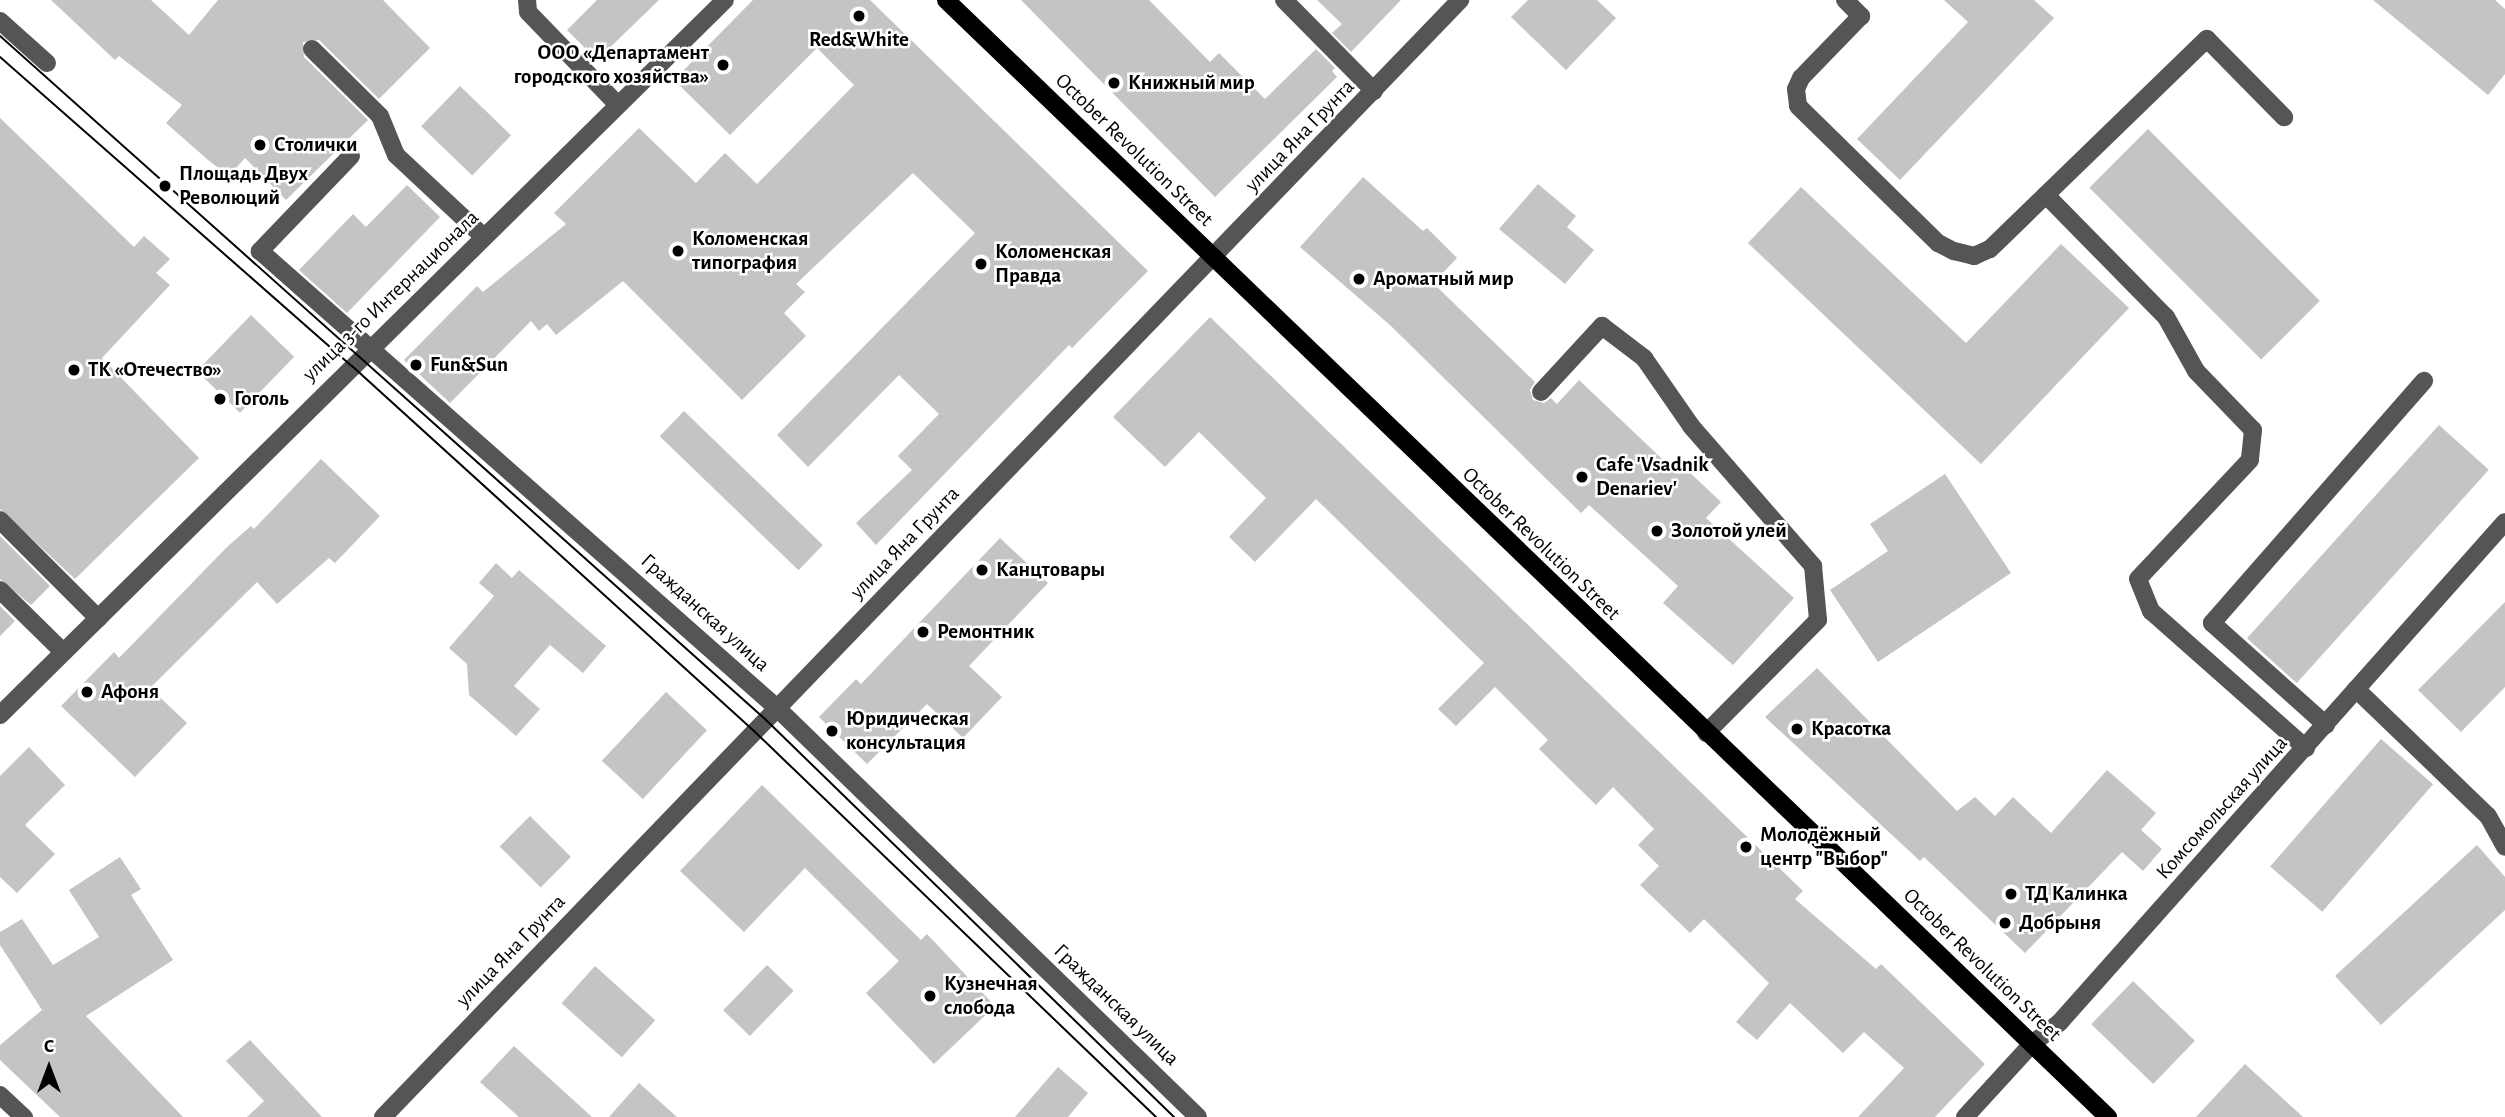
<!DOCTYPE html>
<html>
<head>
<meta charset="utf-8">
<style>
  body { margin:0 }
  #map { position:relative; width:2505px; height:1117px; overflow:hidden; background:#fff; font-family:"Alegreya Sans",sans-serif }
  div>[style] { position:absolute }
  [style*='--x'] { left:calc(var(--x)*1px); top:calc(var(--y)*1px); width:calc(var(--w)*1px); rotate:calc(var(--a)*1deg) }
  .building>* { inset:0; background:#c4c4c4; transform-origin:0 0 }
  .minor>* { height:18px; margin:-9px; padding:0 9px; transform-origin:9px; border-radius:9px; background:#555 }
  .major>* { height:18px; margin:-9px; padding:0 9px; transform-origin:9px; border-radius:9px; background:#000 }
  .tram>* { height:2px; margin:-1px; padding:0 1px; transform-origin:1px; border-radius:1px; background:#000 }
  .dots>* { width:19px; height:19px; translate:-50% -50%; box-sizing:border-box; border:4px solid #fff; border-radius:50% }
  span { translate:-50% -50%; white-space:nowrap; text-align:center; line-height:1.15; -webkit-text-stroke:5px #fff; paint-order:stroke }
  .poi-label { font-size:21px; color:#000; font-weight:700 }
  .right { translate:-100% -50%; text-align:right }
  .left { translate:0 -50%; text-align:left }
  .street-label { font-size:21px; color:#000 }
  .north { position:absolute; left:14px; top:1033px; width:70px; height:70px; -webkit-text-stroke:5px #fff; paint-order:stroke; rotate:0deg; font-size:19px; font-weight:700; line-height:28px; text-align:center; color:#000 }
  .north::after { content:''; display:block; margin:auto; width:24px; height:32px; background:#000; clip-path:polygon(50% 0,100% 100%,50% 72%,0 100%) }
</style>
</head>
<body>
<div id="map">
  <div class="building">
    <div style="clip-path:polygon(51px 0,151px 0,189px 35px,218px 0,383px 0,430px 48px,379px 99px,319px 40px,303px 42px,304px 57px,368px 120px,286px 200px,245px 158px,229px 176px,208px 160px,166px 123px,182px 105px,119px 56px,115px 60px)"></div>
    <div style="clip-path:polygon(597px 0,659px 0,597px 60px,567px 30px)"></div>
    <div style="clip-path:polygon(753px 0,870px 0,1148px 271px,1072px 348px,1069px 345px,876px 545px,856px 523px,912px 470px,898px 456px,939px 414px,899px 375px,808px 467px,777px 435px,975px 233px,913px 173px,796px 284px,805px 292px,784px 313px,806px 336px,742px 400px,623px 281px,556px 335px,547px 324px,539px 331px,531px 321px,450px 403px,404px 360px,477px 286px,483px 292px,566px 224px,554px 213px,639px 128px,696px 183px,725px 153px,757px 184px,854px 85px,817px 48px,730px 135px,674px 80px)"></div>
    <div style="clip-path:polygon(1021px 0,1149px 0,1210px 62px,1219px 53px,1265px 99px,1316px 49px,1335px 68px,1332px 71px,1337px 77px,1215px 197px)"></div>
    <div style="clip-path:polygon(1317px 0,1401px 0,1351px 52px,1332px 33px,1342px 24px)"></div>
    <div style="clip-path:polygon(1528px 0,1597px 0,1616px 18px,1566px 70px,1511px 17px)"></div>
    <div style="clip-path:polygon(1944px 0,2034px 0,2054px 18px,1900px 180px,1857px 139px,1968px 22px)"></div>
    <div style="clip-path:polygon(2373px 0,2495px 0,2505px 9px,2505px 74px,2488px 95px)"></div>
    <div style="left:460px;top:86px;width:71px;height:56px;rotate:44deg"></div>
    <div style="clip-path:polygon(0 118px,134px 247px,144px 236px,170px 259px,156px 273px,170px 285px,102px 358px,199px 458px,75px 579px,0 509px)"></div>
    <div style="left:2148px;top:129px;width:243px;height:83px;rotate:45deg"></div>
    <div style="clip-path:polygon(1363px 177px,1423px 231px,1427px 228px,1457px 258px,1433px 283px,1535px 382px,1530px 390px,1533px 400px,1544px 403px,1551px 398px,1557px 404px,1579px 380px,1678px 474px,1684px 467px,1721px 502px,1706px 518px,1794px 598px,1733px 665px,1663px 603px,1678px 586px,1589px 505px,1581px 513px,1391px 326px,1300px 247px)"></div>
    <div style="clip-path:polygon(1538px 184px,1576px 216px,1567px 227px,1594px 250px,1565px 284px,1499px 229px)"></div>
    <div style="clip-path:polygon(407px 185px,440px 217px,347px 313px,299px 270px,353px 214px,366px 227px)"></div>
    <div style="clip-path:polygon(1801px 187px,1966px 343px,2061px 244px,2129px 308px,1981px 464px,1748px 243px)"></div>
    <div style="left:251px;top:315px;width:60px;height:78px;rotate:44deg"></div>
    <div style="clip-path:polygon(1210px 317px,1803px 891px,1795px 899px,1876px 969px,1881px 964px,1985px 1064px,1935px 1117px,1858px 1117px,1904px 1068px,1864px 1032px,1843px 1053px,1790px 1003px,1757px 1040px,1736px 1022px,1769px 983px,1704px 919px,1690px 933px,1640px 885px,1659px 866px,1638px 845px,1654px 829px,1613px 787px,1596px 805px,1539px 749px,1548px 740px,1495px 687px,1456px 726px,1438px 709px,1484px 663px,1316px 499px,1255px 562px,1229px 537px,1266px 498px,1199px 432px,1165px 467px,1113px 417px)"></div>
    <div style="left:684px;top:411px;width:193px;height:35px;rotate:44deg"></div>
    <div style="left:2439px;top:425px;width:67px;height:287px;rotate:42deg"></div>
    <div style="clip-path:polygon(321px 459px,380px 516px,335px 563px,329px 558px,277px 604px,257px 582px,150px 688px,187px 723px,135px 777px,61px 706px,114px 652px,119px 658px,227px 547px,251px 526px,254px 529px)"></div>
    <div style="clip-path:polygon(1945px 474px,2011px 573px,1878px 662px,1830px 590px,1888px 551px,1870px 524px)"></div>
    <div style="clip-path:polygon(0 536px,50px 586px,31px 605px,0 579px)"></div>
    <div style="clip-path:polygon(1000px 538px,1048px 583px,969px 666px,1002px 697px,963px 738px,927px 704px,867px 764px,819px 717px,856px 679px,861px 684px)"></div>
    <div style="clip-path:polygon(496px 563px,512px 578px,519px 570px,606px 646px,583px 673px,550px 645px,514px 686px,540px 709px,516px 736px,469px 695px,467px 664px,449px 648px,494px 596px,479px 583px)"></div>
    <div style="clip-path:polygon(2505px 602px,2505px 687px,2461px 732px,2418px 690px)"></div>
    <div style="clip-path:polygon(0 606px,15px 621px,0 636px)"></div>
    <div style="clip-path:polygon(1817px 668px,1957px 811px,1975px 797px,1995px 816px,2013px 797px,2051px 833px,2107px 770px,2156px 813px,2141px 830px,2162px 849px,2143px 871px,2122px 852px,2025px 953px,1924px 857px,1920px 861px,1765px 717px)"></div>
    <div style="left:666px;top:692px;width:56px;height:94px;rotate:43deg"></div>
    <div style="left:2381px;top:739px;width:69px;height:169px;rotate:41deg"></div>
    <div style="clip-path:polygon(29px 747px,65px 785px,25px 825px,55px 854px,17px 893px,0 877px,0 776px)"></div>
    <div style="clip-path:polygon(762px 785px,921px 940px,927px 934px,995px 1006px,934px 1064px,866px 993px,899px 961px,805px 868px,744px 932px,680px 871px)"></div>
    <div style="left:530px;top:816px;width:58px;height:43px;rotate:45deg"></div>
    <div style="clip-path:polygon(2477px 845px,2505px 877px,2505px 910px,2381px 1025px,2335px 976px)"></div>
    <div style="clip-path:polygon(120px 857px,141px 889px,131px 895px,173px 960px,86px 1016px,183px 1117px,60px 1117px,0 1060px,0 1045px,42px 1010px,0 945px,0 932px,22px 919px,53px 965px,99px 937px,69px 890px)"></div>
    <div style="left:767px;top:965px;width:37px;height:63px;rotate:44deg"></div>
    <div style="left:595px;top:966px;width:81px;height:50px;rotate:42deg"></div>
    <div style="left:2133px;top:981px;width:86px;height:60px;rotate:44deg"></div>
    <div style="clip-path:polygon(250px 1040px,322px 1117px,247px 1117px,264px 1101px,226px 1061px)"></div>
    <div style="clip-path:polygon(514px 1046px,592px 1117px,519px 1117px,480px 1082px)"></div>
    <div style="clip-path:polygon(2245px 1064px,2303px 1117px,2196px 1117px)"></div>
    <div style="clip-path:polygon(1058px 1067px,1088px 1093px,1068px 1117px,1015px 1117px)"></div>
    <div style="clip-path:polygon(639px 1083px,677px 1117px,609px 1117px)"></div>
  </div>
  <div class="minor">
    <div style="--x:527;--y:0;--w:12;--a:85"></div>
    <div style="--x:528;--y:12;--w:129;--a:45.9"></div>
    <div style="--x:1284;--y:0;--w:128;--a:45.3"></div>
    <div style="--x:1845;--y:0;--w:23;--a:45"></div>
    <div style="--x:1861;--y:16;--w:86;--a:134.1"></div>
    <div style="--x:1801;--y:78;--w:12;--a:114"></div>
    <div style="--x:1796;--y:89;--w:17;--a:83"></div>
    <div style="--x:1798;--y:106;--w:196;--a:44.4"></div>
    <div style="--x:1938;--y:243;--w:18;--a:27"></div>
    <div style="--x:1954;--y:251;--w:21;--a:14"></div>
    <div style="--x:1974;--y:256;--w:17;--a:-24"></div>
    <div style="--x:1990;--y:249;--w:302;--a:-44.1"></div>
    <div style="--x:2207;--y:39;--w:110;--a:45.4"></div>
    <div style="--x:0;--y:21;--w:63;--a:41.8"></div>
    <div style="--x:312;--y:49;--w:95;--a:44.6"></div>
    <div style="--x:380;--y:116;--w:42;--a:67.7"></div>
    <div style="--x:396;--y:155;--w:120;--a:43"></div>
    <div style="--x:351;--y:156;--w:132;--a:133.8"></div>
    <div style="--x:260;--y:251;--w:690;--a:41.47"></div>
    <div style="--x:777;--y:708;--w:587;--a:44.17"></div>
    <div style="--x:2046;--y:195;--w:171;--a:45.5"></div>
    <div style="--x:2166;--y:317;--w:62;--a:60.9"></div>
    <div style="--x:2196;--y:371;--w:82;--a:46"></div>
    <div style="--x:2253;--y:430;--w:30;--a:96"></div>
    <div style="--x:2250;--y:460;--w:163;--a:133.3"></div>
    <div style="--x:2138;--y:579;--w:35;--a:68"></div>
    <div style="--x:2151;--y:611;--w:207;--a:41.5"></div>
    <div style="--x:1541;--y:392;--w:90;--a:-47.3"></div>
    <div style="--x:1602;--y:326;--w:53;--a:37.3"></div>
    <div style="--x:1644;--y:358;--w:83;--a:55.3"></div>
    <div style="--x:1691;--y:426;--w:186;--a:48.9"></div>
    <div style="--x:1813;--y:566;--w:54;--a:84.7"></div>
    <div style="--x:1818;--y:620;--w:159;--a:134.7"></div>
    <div style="--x:0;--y:520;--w:139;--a:45"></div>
    <div style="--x:0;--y:590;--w:88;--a:44.5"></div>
    <div style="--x:2356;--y:689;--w:183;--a:43.9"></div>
    <div style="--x:2488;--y:816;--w:35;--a:61"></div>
    <div style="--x:0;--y:715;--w:1018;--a:-44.6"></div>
    <div style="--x:2326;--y:725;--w:153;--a:-138.2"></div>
    <div style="--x:2212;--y:623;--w:322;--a:-48.8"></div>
    <div style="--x:0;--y:1095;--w:33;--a:43"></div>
    <div style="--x:383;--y:1117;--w:1552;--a:-46.04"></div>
    <div style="--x:1965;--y:1117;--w:99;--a:-47.5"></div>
    <div style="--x:2032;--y:1044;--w:36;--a:-38"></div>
    <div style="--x:2060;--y:1022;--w:669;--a:-48.33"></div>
  </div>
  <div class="major">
    <div style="--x:946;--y:0;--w:1612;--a:43.87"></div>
  </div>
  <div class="tram">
    <div style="--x:0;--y:36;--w:1026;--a:41.76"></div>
    <div style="--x:765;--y:719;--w:571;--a:44.22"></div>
    <div style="--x:0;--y:57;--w:468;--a:41.3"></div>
    <div style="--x:352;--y:366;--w:543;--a:42.24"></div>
    <div style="--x:754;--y:731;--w:557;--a:43.84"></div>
  </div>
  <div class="dots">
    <div style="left:859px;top:16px;background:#000"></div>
    <div style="left:723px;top:65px;background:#000"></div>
    <div style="left:1114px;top:83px;background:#000"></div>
    <div style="left:260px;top:145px;background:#000"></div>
    <div style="left:165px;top:186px;background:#000"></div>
    <div style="left:678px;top:251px;background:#000"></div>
    <div style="left:981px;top:264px;background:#000"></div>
    <div style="left:1359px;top:279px;background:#000"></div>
    <div style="left:416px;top:365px;background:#000"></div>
    <div style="left:74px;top:370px;background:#000"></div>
    <div style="left:220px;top:399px;background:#000"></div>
    <div style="left:1582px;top:477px;background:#000"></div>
    <div style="left:1657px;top:531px;background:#000"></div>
    <div style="left:982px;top:570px;background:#000"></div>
    <div style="left:923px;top:632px;background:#000"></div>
    <div style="left:87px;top:692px;background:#000"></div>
    <div style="left:1797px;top:729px;background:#000"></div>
    <div style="left:832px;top:731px;background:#000"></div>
    <div style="left:1746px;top:847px;background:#000"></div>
    <div style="left:2011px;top:894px;background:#000"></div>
    <div style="left:2005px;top:923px;background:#000"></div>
    <div style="left:930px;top:996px;background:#000"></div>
  </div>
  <div class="poi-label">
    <span style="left:859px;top:40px">Red&amp;White</span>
    <span class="right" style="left:709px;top:65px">ООО «Департамент<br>городского хозяйства»</span>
    <span class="left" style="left:1128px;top:83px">Книжный мир</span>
    <span class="left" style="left:274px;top:145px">Столички</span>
    <span class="left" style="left:179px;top:186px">Площадь Двух<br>Революций</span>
    <span class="left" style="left:692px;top:251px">Коломенская<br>типография</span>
    <span class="left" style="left:995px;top:264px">Коломенская<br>Правда</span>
    <span class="left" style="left:1373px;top:279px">Ароматный мир</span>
    <span class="left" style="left:430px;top:365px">Fun&amp;Sun</span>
    <span class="left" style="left:88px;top:370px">ТК «Отечество»</span>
    <span class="left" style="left:234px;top:399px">Гоголь</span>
    <span class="left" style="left:1596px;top:477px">Cafe 'Vsadnik<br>Denariev'</span>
    <span class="left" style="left:1671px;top:531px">Золотой улей</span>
    <span class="left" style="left:996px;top:570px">Канцтовары</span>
    <span class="left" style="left:937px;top:632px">Ремонтник</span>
    <span class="left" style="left:101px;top:692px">Афоня</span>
    <span class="left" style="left:846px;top:731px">Юридическая<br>консультация</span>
    <span class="left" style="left:1811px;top:729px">Красотка</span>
    <span class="left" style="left:1760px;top:847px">Молодёжный<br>центр "Выбор"</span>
    <span class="left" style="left:2025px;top:894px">ТД Калинка</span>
    <span class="left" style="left:2019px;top:923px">Добрыня</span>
    <span class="left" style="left:944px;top:996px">Кузнечная<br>слобода</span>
  </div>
  <div class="street-label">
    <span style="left:1300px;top:136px;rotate:-46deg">улица Яна Грунта</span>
    <span style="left:1134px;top:150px;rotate:44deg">October Revolution Street</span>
    <span style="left:391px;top:296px;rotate:-44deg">улица 3-го Интернационала</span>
    <span style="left:905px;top:543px;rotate:-46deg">улица Яна Грунта</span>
    <span style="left:1541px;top:544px;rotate:44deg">October Revolution Street</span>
    <span style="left:705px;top:613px;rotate:42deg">Гражданская улица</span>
    <span style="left:2222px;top:808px;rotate:-48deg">Комсомольская улица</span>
    <span style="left:511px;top:951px;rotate:-46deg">улица Яна Грунта</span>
    <span style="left:1982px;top:965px;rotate:44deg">October Revolution Street</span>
    <span style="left:1116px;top:1005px;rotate:44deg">Гражданская улица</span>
  </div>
  <div class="north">С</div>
</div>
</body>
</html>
